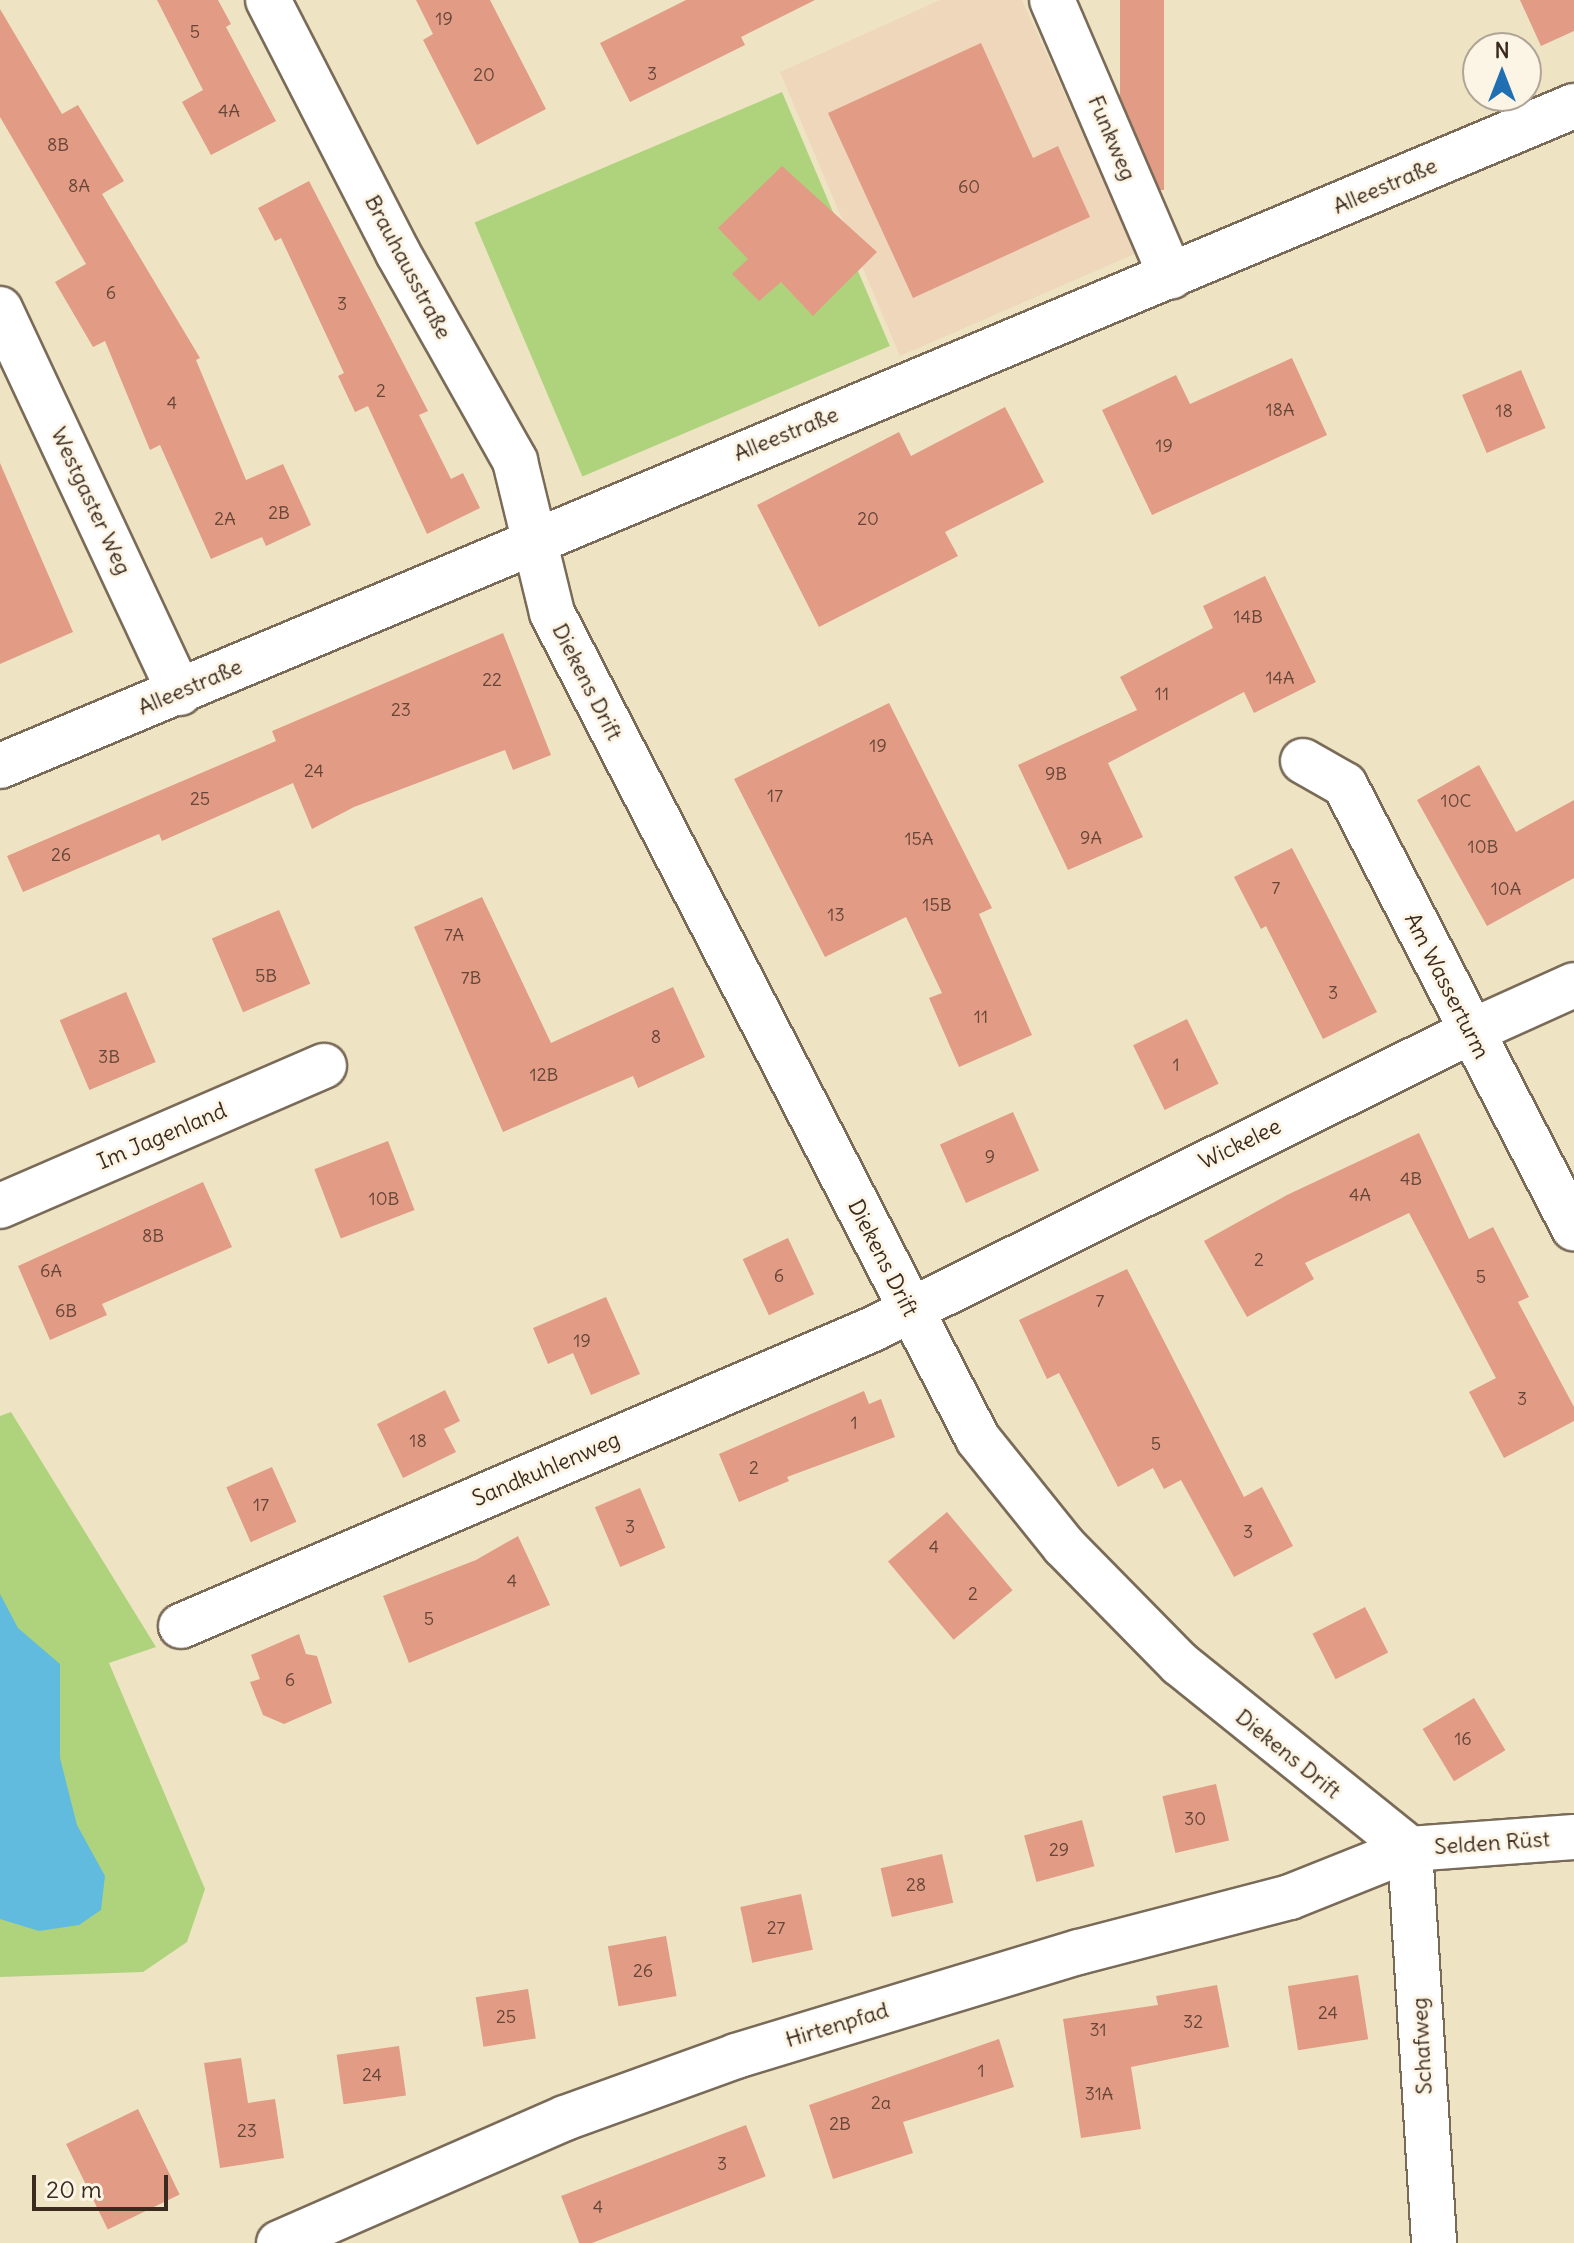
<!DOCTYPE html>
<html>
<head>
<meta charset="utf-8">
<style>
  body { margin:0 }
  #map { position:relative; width:1574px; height:2243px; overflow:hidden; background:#eee4c4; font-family:Delius,sans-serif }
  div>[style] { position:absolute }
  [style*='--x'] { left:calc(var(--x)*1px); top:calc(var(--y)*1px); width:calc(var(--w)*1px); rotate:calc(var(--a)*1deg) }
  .built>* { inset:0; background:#eed7bb }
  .green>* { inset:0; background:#afd37c; transform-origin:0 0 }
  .water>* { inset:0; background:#60bbde }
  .building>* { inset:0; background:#e29b84; transform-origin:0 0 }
  .roads { filter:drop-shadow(2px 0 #7a6b58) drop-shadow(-2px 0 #7a6b58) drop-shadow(0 2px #7a6b58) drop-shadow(0 -2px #7a6b58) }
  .minor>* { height:44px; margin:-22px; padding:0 22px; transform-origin:22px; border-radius:22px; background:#fff }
  .secondary>* { height:44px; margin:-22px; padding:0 22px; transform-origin:22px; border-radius:22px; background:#fff }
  span { translate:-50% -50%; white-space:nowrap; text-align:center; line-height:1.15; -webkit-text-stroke:6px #fcf5e5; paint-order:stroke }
  .number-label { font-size:18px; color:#654638 }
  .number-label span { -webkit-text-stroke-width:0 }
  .street-label { font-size:22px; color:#3b2a1e }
  .north { position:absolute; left:1462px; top:32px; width:80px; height:80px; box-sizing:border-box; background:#fcf5e5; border:2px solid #afa495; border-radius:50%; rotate:0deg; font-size:22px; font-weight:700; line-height:32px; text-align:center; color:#3b2a1e }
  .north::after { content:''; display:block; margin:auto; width:28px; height:36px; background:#1f6fb2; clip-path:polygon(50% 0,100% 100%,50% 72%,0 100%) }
  .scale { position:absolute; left:32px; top:2175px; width:136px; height:36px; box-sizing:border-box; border:4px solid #3b2a1e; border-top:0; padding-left:10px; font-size:24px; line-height:28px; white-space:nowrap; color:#3b2a1e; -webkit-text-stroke:6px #fcf5e5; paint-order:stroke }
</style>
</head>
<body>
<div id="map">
  <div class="built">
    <div style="clip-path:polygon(940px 0,1022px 0,1137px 253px,900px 356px,780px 72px)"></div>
  </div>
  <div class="green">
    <div style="left:782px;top:92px;width:276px;height:334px;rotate:67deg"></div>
    <div style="clip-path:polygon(11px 1412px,156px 1647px,109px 1663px,205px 1889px,187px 1942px,143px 1972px,0 1977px,0 1416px)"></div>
  </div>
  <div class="water">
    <div style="clip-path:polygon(0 1594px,18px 1628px,60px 1664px,60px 1758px,77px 1825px,105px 1876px,101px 1910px,79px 1925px,39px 1931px,0 1919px)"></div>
  </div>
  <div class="building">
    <div style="clip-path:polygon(157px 0,218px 0,231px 24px,226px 27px,276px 121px,211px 155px,182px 102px,203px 90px)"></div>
    <div style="clip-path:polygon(416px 0,490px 0,546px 109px,477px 145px,423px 40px,433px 34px)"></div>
    <div style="clip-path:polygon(686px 0,815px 0,741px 37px,745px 45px,630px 102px,600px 43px)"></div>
    <div style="left:1120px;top:0;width:44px;height:190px"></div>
    <div style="clip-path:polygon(1520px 0,1574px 0,1574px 31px,1541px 46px)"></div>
    <div style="clip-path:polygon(0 9px,62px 114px,78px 105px,124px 181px,102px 194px,200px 358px,196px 360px,246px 480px,283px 464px,311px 525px,266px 546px,262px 537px,211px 559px,160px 445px,150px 450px,105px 341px,93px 347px,55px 282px,86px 264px,0 117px)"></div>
    <div style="clip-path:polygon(981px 43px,1033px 158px,1058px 146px,1090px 217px,913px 298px,828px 113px)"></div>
    <div style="clip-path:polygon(782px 166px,877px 252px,813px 316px,781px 282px,759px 301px,732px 274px,748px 259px,718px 228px)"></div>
    <div style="clip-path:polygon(309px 181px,428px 411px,419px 415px,451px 479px,463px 473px,480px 508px,427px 534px,368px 406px,355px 412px,338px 376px,344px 373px,281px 238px,275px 241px,258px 208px)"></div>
    <div style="clip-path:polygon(1292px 358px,1327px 435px,1152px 515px,1102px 410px,1176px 375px,1190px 404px)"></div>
    <div style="left:1521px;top:370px;width:63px;height:64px;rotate:67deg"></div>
    <div style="clip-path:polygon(1005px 407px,1044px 482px,945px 532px,958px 556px,819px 627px,757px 505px,899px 432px,911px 456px)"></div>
    <div style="clip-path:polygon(0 463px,73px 632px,0 664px)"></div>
    <div style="clip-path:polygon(1265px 576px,1316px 682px,1254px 713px,1244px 692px,1108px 763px,1143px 837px,1068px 870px,1018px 765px,1137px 710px,1120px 677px,1213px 628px,1203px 606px)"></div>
    <div style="clip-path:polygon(503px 633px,551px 755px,513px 770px,505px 750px,354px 807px,312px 829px,293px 783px,162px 841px,159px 834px,23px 892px,7px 856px,276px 741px,272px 731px)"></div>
    <div style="clip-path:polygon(889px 703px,992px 908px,979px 914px,1032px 1035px,959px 1067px,929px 998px,942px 993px,906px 917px,825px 957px,734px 779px)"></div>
    <div style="clip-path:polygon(1479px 765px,1516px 832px,1574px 800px,1574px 878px,1487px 926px,1417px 800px)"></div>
    <div style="clip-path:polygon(1292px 848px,1377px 1012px,1323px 1039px,1266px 926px,1261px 929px,1234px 877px)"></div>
    <div style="clip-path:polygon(482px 897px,551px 1043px,673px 987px,705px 1057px,638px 1088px,633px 1076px,503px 1132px,414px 927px)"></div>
    <div style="left:279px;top:910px;width:80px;height:73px;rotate:67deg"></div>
    <div style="left:126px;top:992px;width:76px;height:72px;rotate:67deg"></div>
    <div style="left:1187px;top:1019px;width:72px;height:60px;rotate:64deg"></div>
    <div style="left:1013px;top:1112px;width:64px;height:80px;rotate:66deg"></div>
    <div style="clip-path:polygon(1419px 1133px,1469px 1239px,1493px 1227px,1529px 1297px,1518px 1302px,1574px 1407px,1574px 1421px,1504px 1458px,1469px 1392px,1496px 1378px,1409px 1213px,1305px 1263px,1314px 1279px,1247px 1317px,1204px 1241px,1287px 1195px)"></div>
    <div style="left:388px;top:1141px;width:74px;height:79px;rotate:69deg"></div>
    <div style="clip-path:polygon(203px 1182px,232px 1247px,102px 1304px,107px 1315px,50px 1340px,18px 1266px)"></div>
    <div style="left:788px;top:1238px;width:62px;height:50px;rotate:65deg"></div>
    <div style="clip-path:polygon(1127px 1269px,1244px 1497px,1262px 1487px,1293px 1546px,1234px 1577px,1181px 1480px,1164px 1489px,1153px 1468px,1118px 1487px,1059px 1373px,1047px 1379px,1019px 1320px)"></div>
    <div style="clip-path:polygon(606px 1297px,640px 1374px,591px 1395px,573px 1353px,548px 1364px,533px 1328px)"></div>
    <div style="clip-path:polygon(445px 1390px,460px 1421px,444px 1429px,456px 1452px,403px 1478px,377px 1424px)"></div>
    <div style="clip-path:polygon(864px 1391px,869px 1404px,881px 1399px,895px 1437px,787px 1477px,789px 1481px,739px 1502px,719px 1454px)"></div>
    <div style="left:272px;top:1467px;width:60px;height:50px;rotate:66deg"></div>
    <div style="left:640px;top:1488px;width:65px;height:49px;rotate:67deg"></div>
    <div style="left:947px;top:1512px;width:102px;height:77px;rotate:50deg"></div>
    <div style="clip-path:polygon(518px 1536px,550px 1605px,409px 1663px,383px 1596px,476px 1560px)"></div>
    <div style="left:1365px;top:1607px;width:51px;height:59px;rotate:63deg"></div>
    <div style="clip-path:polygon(299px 1634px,306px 1654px,317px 1656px,332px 1703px,284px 1724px,263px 1715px,250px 1682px,260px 1679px,251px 1655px)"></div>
    <div style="left:1474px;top:1698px;width:61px;height:60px;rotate:59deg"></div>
    <div style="left:1216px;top:1784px;width:58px;height:55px;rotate:77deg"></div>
    <div style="left:1082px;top:1820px;width:48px;height:60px;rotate:75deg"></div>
    <div style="left:942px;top:1854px;width:50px;height:63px;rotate:77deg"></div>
    <div style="left:801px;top:1894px;width:57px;height:62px;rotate:78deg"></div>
    <div style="left:666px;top:1936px;width:61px;height:59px;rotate:80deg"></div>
    <div style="left:1358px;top:1975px;width:65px;height:71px;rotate:81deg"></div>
    <div style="clip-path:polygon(1217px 1985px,1229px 2047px,1131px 2067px,1141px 2129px,1081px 2138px,1063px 2019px,1158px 2005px,1156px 1996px)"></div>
    <div style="left:528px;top:1989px;width:50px;height:53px;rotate:81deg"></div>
    <div style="clip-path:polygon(999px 2039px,1014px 2087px,903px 2122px,913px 2153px,833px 2179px,809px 2105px)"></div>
    <div style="left:399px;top:2046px;width:50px;height:63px;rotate:82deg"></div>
    <div style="clip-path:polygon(241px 2058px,248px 2103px,275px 2099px,284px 2158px,220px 2168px,204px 2063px)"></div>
    <div style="left:138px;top:2109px;width:95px;height:80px;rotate:64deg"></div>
    <div style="left:746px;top:2125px;width:55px;height:198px;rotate:69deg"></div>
  </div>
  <div class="roads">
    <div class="minor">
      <div style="--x:268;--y:0;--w:284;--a:62.8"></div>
      <div style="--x:398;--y:253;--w:239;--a:60.6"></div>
      <div style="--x:515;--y:461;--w:156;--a:76.3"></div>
      <div style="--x:552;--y:613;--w:929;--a:62.72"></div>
      <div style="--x:978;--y:1439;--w:137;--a:51.2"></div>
      <div style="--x:1064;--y:1546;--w:165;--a:45.5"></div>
      <div style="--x:1180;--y:1664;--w:295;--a:38.8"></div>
      <div style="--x:1052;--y:0;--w:301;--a:66.7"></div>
      <div style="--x:0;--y:309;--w:424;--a:64.9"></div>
      <div style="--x:1303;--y:761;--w:48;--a:29.7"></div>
      <div style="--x:1345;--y:785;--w:499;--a:62.7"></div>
      <div style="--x:0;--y:1206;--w:353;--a:-23.4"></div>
      <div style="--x:181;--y:1626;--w:753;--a:-23.23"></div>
      <div style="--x:873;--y:1329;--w:667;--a:-26.45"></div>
      <div style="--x:1470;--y:1032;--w:114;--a:-24.3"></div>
      <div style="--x:1410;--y:1849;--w:395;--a:86.5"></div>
      <div style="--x:279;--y:2243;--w:312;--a:-23.6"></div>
      <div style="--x:565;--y:2118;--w:182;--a:-19.9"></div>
      <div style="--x:736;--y:2056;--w:358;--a:-16.9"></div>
      <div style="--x:1079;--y:1952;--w:218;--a:-14.6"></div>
      <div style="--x:1290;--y:1897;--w:129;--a:-21.8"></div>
      <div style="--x:1410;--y:1849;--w:164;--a:-4.2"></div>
    </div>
    <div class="secondary">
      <div style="--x:0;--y:766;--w:1707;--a:-22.75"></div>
    </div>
  </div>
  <div class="number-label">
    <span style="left:444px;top:19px">19</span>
    <span style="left:195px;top:32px">5</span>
    <span style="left:652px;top:74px">3</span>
    <span style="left:484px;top:75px">20</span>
    <span style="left:229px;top:111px">4A</span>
    <span style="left:58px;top:145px">8B</span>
    <span style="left:79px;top:186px">8A</span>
    <span style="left:969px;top:187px">60</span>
    <span style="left:111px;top:293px">6</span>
    <span style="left:342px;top:304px">3</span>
    <span style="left:381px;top:391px">2</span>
    <span style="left:172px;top:403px">4</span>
    <span style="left:1280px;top:410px">18A</span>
    <span style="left:1504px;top:411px">18</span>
    <span style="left:1164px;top:446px">19</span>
    <span style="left:279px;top:513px">2B</span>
    <span style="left:225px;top:519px">2A</span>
    <span style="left:868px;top:519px">20</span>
    <span style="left:1248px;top:617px">14B</span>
    <span style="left:1280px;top:678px">14A</span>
    <span style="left:492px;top:680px">22</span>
    <span style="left:1162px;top:694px">11</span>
    <span style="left:401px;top:710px">23</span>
    <span style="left:878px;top:746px">19</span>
    <span style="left:314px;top:771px">24</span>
    <span style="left:1056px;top:774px">9B</span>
    <span style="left:775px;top:796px">17</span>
    <span style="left:200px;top:799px">25</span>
    <span style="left:1456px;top:801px">10C</span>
    <span style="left:1091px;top:838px">9A</span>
    <span style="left:919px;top:839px">15A</span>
    <span style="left:1483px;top:847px">10B</span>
    <span style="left:61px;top:855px">26</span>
    <span style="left:1276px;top:888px">7</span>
    <span style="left:1506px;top:889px">10A</span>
    <span style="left:937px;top:905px">15B</span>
    <span style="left:836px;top:915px">13</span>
    <span style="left:454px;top:935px">7A</span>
    <span style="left:266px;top:976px">5B</span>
    <span style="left:471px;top:978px">7B</span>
    <span style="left:1333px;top:993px">3</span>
    <span style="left:981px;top:1017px">11</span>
    <span style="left:656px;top:1037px">8</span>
    <span style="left:109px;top:1057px">3B</span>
    <span style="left:1176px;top:1065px">1</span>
    <span style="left:544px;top:1075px">12B</span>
    <span style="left:990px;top:1157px">9</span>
    <span style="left:1411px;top:1179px">4B</span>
    <span style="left:1360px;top:1195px">4A</span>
    <span style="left:384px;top:1199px">10B</span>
    <span style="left:153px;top:1236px">8B</span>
    <span style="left:1259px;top:1260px">2</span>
    <span style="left:51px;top:1271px">6A</span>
    <span style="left:779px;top:1276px">6</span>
    <span style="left:1481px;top:1277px">5</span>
    <span style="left:1100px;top:1301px">7</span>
    <span style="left:66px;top:1311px">6B</span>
    <span style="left:582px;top:1341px">19</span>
    <span style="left:1522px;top:1399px">3</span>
    <span style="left:854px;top:1423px">1</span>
    <span style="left:418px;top:1441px">18</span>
    <span style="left:1156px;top:1444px">5</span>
    <span style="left:754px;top:1468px">2</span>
    <span style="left:261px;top:1505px">17</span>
    <span style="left:630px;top:1527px">3</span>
    <span style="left:1248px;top:1532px">3</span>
    <span style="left:934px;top:1547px">4</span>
    <span style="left:512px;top:1581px">4</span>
    <span style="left:973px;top:1594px">2</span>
    <span style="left:429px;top:1619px">5</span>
    <span style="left:290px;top:1680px">6</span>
    <span style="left:1463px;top:1739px">16</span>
    <span style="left:1195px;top:1819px">30</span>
    <span style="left:1059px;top:1850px">29</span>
    <span style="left:916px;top:1885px">28</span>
    <span style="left:776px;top:1928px">27</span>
    <span style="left:643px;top:1971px">26</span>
    <span style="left:1328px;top:2013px">24</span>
    <span style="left:506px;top:2017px">25</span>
    <span style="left:1193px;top:2022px">32</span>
    <span style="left:1098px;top:2030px">31</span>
    <span style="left:981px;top:2071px">1</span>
    <span style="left:372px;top:2075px">24</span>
    <span style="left:1099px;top:2094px">31A</span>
    <span style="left:881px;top:2103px">2a</span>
    <span style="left:840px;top:2124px">2B</span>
    <span style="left:247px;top:2131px">23</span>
    <span style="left:722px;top:2164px">3</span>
    <span style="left:598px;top:2207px">4</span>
  </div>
  <div class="street-label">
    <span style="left:1112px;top:138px;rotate:67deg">Funkweg</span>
    <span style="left:1385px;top:186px;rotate:-23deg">Alleestraße</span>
    <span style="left:408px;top:267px;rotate:62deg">Brauhausstraße</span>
    <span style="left:786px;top:434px;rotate:-22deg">Alleestraße</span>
    <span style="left:91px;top:501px;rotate:65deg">Westgaster Weg</span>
    <span style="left:587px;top:682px;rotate:63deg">Diekens Drift</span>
    <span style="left:190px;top:687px;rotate:-23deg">Alleestraße</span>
    <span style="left:1447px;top:986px;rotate:63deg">Am Wasserturm</span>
    <span style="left:162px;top:1136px;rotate:-23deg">Im Jagenland</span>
    <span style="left:1240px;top:1144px;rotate:-26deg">Wickelee</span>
    <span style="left:883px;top:1258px;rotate:63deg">Diekens Drift</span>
    <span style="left:546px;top:1469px;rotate:-23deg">Sandkuhlenweg</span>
    <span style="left:1288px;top:1754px;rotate:39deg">Diekens Drift</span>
    <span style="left:1492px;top:1843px;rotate:-4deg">Selden Rüst</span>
    <span style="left:837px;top:2025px;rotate:-17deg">Hirtenpfad</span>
    <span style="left:1422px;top:2046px;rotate:-93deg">Schafweg</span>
  </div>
  <div class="north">N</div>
  <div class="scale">20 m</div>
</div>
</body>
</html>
